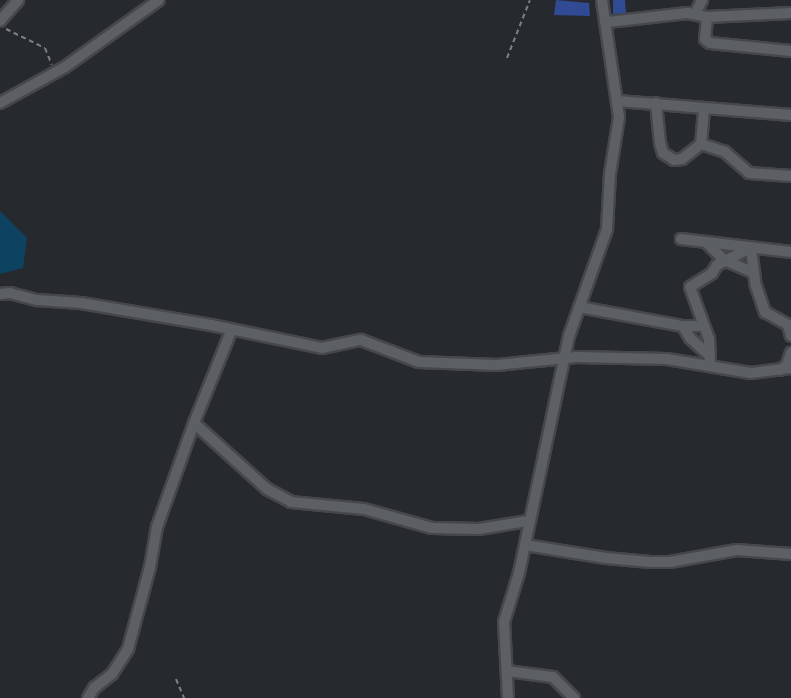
<!DOCTYPE html>
<html>
<head>
<meta charset="utf-8">
<style>
  body { margin:0 }
  #map { position:relative; width:791px; height:698px; overflow:hidden; background:#26292d; font-family:"Varela Round",sans-serif }
  div>[style] { position:absolute }
  [style*='--x'] { left:calc(var(--x)*1px); top:calc(var(--y)*1px); width:calc(var(--w)*1px); rotate:calc(var(--a)*1deg) }
  .water>* { inset:0; background:#0d4261 }
  .building>* { inset:0; background:#304a94 }
  .path>* { height:2px; margin-top:-1px; transform-origin:0; background:repeating-linear-gradient(90deg,#7d7f82 0 5px,transparent 0 8.5px) }
  .roads { filter:drop-shadow(2px 0 #46474c) drop-shadow(-2px 0 #46474c) drop-shadow(0 2px #46474c) drop-shadow(0 -2px #46474c) }
  .minor>* { height:10px; margin:-5px; padding:0 5px; transform-origin:5px; border-radius:5px; background:#5c5f64 }
  span { translate:-50% -50%; white-space:nowrap; text-align:center; line-height:1.15; -webkit-text-stroke:5px #1d1f24; paint-order:stroke }
</style>
</head>
<body>
<div id="map">
  <div class="water">
    <div style="clip-path:polygon(0 211px,27px 238px,23px 268px,0 274px)"></div>
  </div>
  <div class="building">
    <div style="clip-path:polygon(556px 0,589px 3px,590px 16px,554px 15px)"></div>
    <div style="clip-path:polygon(613px 0,625px 0,626px 13px,613px 14px)"></div>
  </div>
  <div class="path">
    <div style="--x:6;--y:29;--w:43;--a:26"></div>
    <div style="--x:45;--y:48;--w:18;--a:68"></div>
    <div style="--x:507;--y:58;--w:62;--a:-68.4"></div>
    <div style="--x:176;--y:679;--w:21;--a:67"></div>
  </div>
  <div class="roads">
    <div class="minor">
      <div style="--x:695;--y:14;--w:16;--a:-63"></div>
      <div style="--x:707;--y:17;--w:22;--a:95"></div>
      <div style="--x:705;--y:39;--w:6;--a:39"></div>
      <div style="--x:710;--y:43;--w:81;--a:5.6"></div>
      <div style="--x:0;--y:21;--w:28;--a:-49"></div>
      <div style="--x:608;--y:22;--w:80;--a:-6.5"></div>
      <div style="--x:687;--y:13;--w:20;--a:11"></div>
      <div style="--x:707;--y:17;--w:84;--a:-2.7"></div>
      <div style="--x:618;--y:101;--w:174;--a:4.6"></div>
      <div style="--x:0;--y:103;--w:74;--a:-29"></div>
      <div style="--x:65;--y:67;--w:115;--a:-35.5"></div>
      <div style="--x:656;--y:103;--w:40;--a:84.3"></div>
      <div style="--x:660;--y:143;--w:10;--a:73"></div>
      <div style="--x:663;--y:153;--w:13;--a:32"></div>
      <div style="--x:674;--y:160;--w:8;--a:-7"></div>
      <div style="--x:682;--y:159;--w:24;--a:-38"></div>
      <div style="--x:701;--y:144;--w:36;--a:-85"></div>
      <div style="--x:701;--y:144;--w:25;--a:18"></div>
      <div style="--x:725;--y:152;--w:32;--a:41"></div>
      <div style="--x:749;--y:173;--w:42;--a:4.1"></div>
      <div style="--x:681;--y:239;--w:111;--a:6.7"></div>
      <div style="--x:706;--y:242;--w:25;--a:45"></div>
      <div style="--x:724;--y:260;--w:33;--a:23"></div>
      <div style="--x:0;--y:294;--w:10;--a:-6"></div>
      <div style="--x:10;--y:293;--w:28;--a:15"></div>
      <div style="--x:37;--y:300;--w:44;--a:3.9"></div>
      <div style="--x:81;--y:303;--w:132;--a:9.6"></div>
      <div style="--x:211;--y:325;--w:113;--a:11.7"></div>
      <div style="--x:322;--y:348;--w:40;--a:-12"></div>
      <div style="--x:361;--y:340;--w:62;--a:20.8"></div>
      <div style="--x:419;--y:362;--w:78;--a:2.2"></div>
      <div style="--x:497;--y:365;--w:80;--a:-5.7"></div>
      <div style="--x:577;--y:357;--w:90;--a:1.3"></div>
      <div style="--x:667;--y:359;--w:85;--a:9.5"></div>
      <div style="--x:751;--y:373;--w:40;--a:-7.1"></div>
      <div style="--x:579;--y:307;--w:106;--a:10.4"></div>
      <div style="--x:683;--y:326;--w:20;--a:0"></div>
      <div style="--x:683;--y:326;--w:14;--a:60"></div>
      <div style="--x:690;--y:338;--w:25;--a:42"></div>
      <div style="--x:710;--y:365;--w:26;--a:-92"></div>
      <div style="--x:709;--y:339;--w:55;--a:-110.1"></div>
      <div style="--x:690;--y:287;--w:26;--a:-32"></div>
      <div style="--x:712;--y:273;--w:9;--a:-58"></div>
      <div style="--x:717;--y:265;--w:38;--a:-27"></div>
      <div style="--x:751;--y:248;--w:38;--a:83"></div>
      <div style="--x:756;--y:286;--w:28;--a:71"></div>
      <div style="--x:765;--y:312;--w:26;--a:29"></div>
      <div style="--x:788;--y:325;--w:11;--a:75"></div>
      <div style="--x:780;--y:370;--w:9;--a:-36"></div>
      <div style="--x:787;--y:365;--w:13;--a:-72"></div>
      <div style="--x:194;--y:423;--w:98;--a:42.1"></div>
      <div style="--x:267;--y:489;--w:27;--a:28"></div>
      <div style="--x:291;--y:502;--w:73;--a:5.5"></div>
      <div style="--x:364;--y:509;--w:71;--a:15.6"></div>
      <div style="--x:432;--y:528;--w:47;--a:1.2"></div>
      <div style="--x:479;--y:529;--w:50;--a:-9.3"></div>
      <div style="--x:525;--y:545;--w:82;--a:9.1"></div>
      <div style="--x:606;--y:558;--w:44;--a:5.2"></div>
      <div style="--x:650;--y:562;--w:20;--a:0"></div>
      <div style="--x:670;--y:562;--w:68;--a:-10.2"></div>
      <div style="--x:737;--y:550;--w:54;--a:4.2"></div>
      <div style="--x:507;--y:671;--w:46;--a:7.4"></div>
      <div style="--x:553;--y:677;--w:30;--a:45"></div>
      <div style="--x:88;--y:698;--w:12;--a:-59"></div>
      <div style="--x:94;--y:688;--w:23;--a:-38"></div>
      <div style="--x:112;--y:674;--w:30;--a:-57"></div>
      <div style="--x:128;--y:649;--w:85;--a:-75"></div>
      <div style="--x:150;--y:567;--w:41;--a:-80.1"></div>
      <div style="--x:157;--y:527;--w:110;--a:-70.4"></div>
      <div style="--x:194;--y:423;--w:101;--a:-68"></div>
      <div style="--x:508;--y:698;--w:76;--a:-93"></div>
      <div style="--x:504;--y:622;--w:51;--a:-73"></div>
      <div style="--x:519;--y:573;--w:242;--a:-78.1"></div>
      <div style="--x:569;--y:336;--w:114;--a:-70.4"></div>
      <div style="--x:607;--y:229;--w:55;--a:-86.9"></div>
      <div style="--x:610;--y:174;--w:58;--a:-81"></div>
      <div style="--x:619;--y:117;--w:118;--a:-98.3"></div>
    </div>
  </div>
</div>
</body>
</html>
